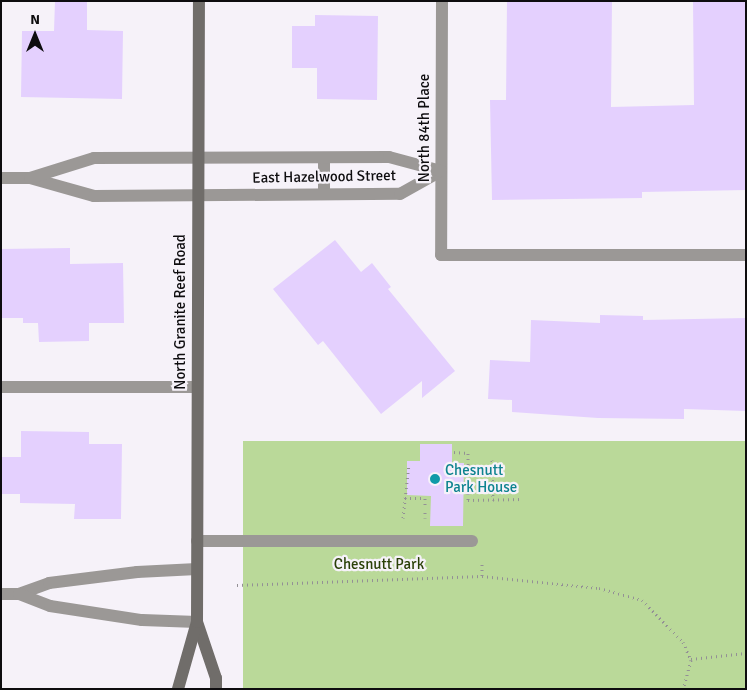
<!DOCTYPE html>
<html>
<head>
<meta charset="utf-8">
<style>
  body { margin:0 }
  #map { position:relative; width:747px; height:690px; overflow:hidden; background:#f6f2f9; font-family:Signika,sans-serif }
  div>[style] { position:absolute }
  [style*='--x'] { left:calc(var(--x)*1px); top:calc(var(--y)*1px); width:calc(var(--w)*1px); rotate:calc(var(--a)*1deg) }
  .green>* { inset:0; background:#bad999; transform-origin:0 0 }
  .building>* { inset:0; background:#e4d0fe }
  .path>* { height:3px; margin-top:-1.5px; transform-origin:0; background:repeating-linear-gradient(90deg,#939095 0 1px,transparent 0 5px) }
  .lane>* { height:12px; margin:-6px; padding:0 6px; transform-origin:6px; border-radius:6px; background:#9b9896 }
  .street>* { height:12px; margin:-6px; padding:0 6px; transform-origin:6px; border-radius:6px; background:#9b9896 }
  .secondary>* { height:12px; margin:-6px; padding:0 6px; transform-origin:6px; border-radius:6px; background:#706d6a }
  .dots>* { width:14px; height:14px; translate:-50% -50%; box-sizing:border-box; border:2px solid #f6f2f9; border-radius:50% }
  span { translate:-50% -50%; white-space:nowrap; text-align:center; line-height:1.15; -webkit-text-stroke:4.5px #f6f2f9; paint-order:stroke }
  .street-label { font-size:15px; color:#0e0d0f }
  .culture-label { font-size:15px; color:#0d838f }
  .left { translate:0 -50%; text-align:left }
  .park-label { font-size:15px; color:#2a4007 }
  .frame { position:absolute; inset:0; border:2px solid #0e0d0f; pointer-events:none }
  .north { position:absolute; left:10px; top:10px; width:50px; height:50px; -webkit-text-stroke:4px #f6f2f9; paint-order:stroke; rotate:0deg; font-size:14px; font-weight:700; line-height:20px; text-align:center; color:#0e0d0f }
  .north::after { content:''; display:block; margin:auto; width:18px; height:22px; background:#0e0d0f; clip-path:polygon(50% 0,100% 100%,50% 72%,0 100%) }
</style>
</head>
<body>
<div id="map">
  <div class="green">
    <div style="left:243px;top:441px;width:503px;height:248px"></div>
  </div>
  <div class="building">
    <div style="clip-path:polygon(55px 1px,87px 1px,87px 30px,123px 31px,122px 99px,21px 97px,22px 31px,54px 31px)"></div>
    <div style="clip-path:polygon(507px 1px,612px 1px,611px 107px,694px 105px,693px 1px,746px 1px,746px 190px,642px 192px,642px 198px,492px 200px,490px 100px,506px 100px)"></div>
    <div style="clip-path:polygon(315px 15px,378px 16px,377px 100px,317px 99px,317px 68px,292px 68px,292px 26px,315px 26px)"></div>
    <div style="clip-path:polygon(335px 240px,361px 272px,372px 263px,391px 287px,388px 289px,455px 371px,422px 398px,422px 381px,381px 414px,323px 341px,318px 345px,273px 289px)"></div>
    <div style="clip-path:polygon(70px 248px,70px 264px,123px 263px,124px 323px,89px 323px,89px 341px,39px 342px,38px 323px,23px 323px,23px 318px,1px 318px,1px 249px)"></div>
    <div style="clip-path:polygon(600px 315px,643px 316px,643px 320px,746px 318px,746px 411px,684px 409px,684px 419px,598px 418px,512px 412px,512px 400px,488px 399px,490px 360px,530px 362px,531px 320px,600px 323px)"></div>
    <div style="clip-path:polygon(21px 431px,89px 432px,89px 444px,122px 444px,121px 519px,74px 519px,75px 504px,20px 503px,20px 494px,1px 494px,1px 457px,21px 457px)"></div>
    <div style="clip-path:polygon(420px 444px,452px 444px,452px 463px,464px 463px,463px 526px,430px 526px,431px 496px,407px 495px,407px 461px,420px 461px)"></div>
  </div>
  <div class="path">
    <div style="--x:454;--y:452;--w:14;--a:4"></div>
    <div style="--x:468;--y:453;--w:47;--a:90"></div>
    <div style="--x:468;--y:500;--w:55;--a:-1"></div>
    <div style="--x:492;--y:460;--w:40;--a:88.6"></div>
    <div style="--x:405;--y:498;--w:20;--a:0"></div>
    <div style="--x:425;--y:498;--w:20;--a:90"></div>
    <div style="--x:403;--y:518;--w:54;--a:-83.7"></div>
    <div style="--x:482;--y:576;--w:14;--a:-90"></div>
    <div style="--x:237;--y:585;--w:245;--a:-2.1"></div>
    <div style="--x:482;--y:576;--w:118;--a:5.9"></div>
    <div style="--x:599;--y:588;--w:45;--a:15.6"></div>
    <div style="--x:642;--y:600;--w:59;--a:45.7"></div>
    <div style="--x:683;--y:642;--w:20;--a:66"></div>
    <div style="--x:691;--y:660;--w:30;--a:105"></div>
    <div style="--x:691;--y:659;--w:55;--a:-6.2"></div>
  </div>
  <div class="lane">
    <div style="--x:1;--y:387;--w:196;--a:0"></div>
    <div style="--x:197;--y:541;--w:275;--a:0"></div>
  </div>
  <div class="street">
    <div style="--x:442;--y:1;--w:254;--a:90.2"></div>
    <div style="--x:441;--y:255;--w:305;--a:0"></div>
    <div style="--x:324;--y:158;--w:36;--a:90"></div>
    <div style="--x:1;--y:178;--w:29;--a:0"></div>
    <div style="--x:30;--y:178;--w:66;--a:15.7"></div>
    <div style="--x:94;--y:196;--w:306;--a:-0.4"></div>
    <div style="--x:400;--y:194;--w:47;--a:-29.3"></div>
    <div style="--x:30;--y:178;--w:67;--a:-17.4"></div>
    <div style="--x:94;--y:158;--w:295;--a:-0.2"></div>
    <div style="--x:389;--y:157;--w:54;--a:15.1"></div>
    <div style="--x:1;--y:594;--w:18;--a:0"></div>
    <div style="--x:19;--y:594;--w:32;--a:-20"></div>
    <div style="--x:49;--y:583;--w:89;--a:-7.1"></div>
    <div style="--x:137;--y:572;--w:60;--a:-2.9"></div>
    <div style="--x:19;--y:594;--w:33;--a:21"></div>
    <div style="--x:50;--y:606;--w:93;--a:8.7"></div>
    <div style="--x:142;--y:620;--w:55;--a:2.1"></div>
  </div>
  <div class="secondary">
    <div style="--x:197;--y:622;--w:59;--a:71.3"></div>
    <div style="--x:216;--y:678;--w:11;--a:90"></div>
    <div style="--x:178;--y:689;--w:70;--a:-74.2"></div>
    <div style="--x:197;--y:622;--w:621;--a:-89.82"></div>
  </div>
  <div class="dots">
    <div style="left:435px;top:479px;background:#0f9aa8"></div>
  </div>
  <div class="street-label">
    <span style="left:425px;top:128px;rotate:-90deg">North 84th Place</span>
    <span style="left:324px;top:177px;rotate:-1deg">East Hazelwood Street</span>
    <span style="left:181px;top:312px;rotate:-90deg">North Granite Reef Road</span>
  </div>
  <div class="culture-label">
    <span class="left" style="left:445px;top:479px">Chesnutt<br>Park House</span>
  </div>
  <div class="park-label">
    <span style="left:379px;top:565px">Chesnutt Park</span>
  </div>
  <div class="frame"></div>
  <div class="north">N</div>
</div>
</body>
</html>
